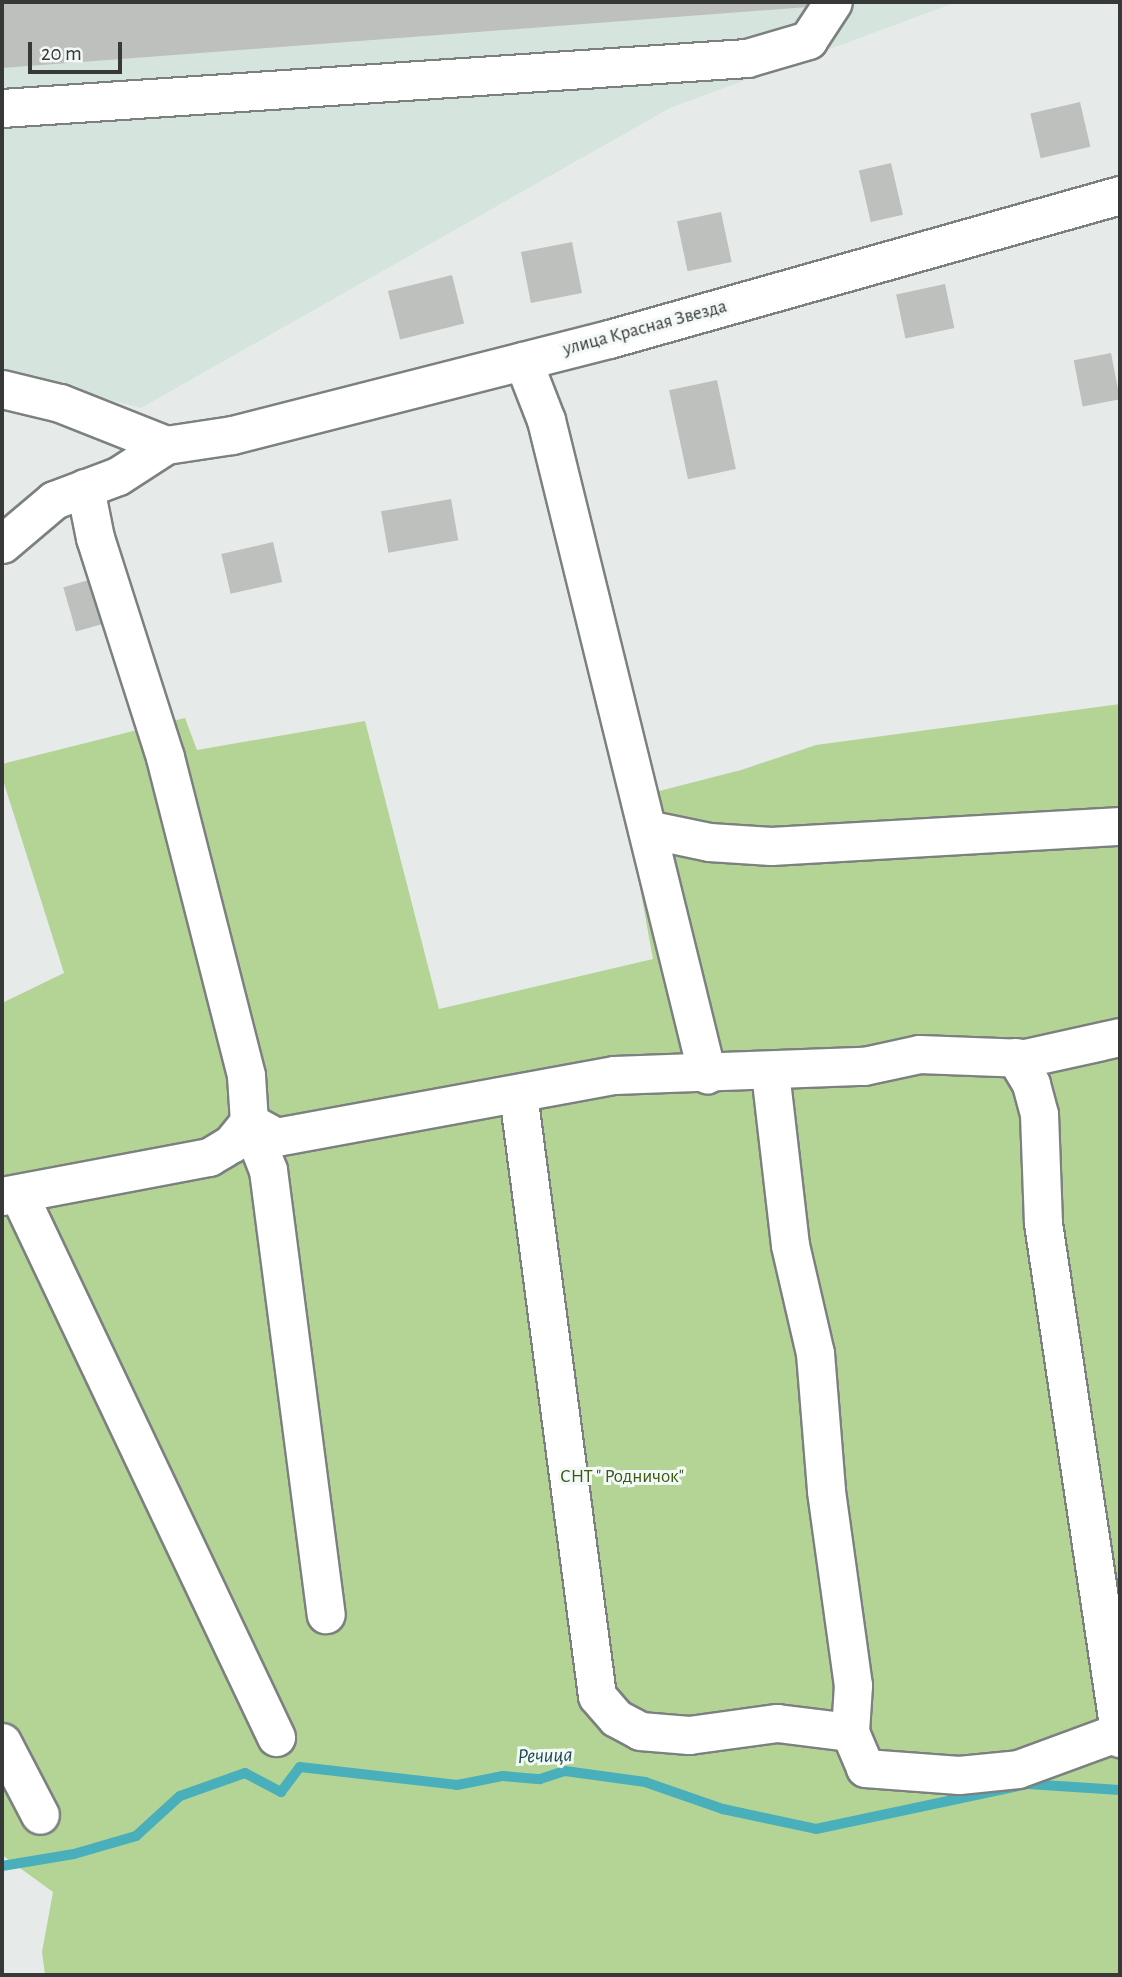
<!DOCTYPE html>
<html>
<head>
<meta charset="utf-8">
<style>
  body { margin:0 }
  #map { position:relative; width:1122px; height:1977px; overflow:hidden; background:#e6ebe9; font-family:"Alegreya Sans",sans-serif }
  div>[style] { position:absolute }
  [style*='--x'] { left:calc(var(--x)*1px); top:calc(var(--y)*1px); width:calc(var(--w)*1px); rotate:calc(var(--a)*1deg) }
  .built>* { inset:0; background:#d6e4de }
  .green>* { inset:0; background:#b4d496 }
  .stream>* { height:10px; margin:-5px; padding:0 5px; transform-origin:5px; border-radius:5px; background:#49afbb }
  .building>* { inset:0; background:#bdc0bd; transform-origin:0 0 }
  .roads { filter:drop-shadow(2px 0 #7c817f) drop-shadow(-2px 0 #7c817f) drop-shadow(0 2px #7c817f) drop-shadow(0 -2px #7c817f) }
  .minor>* { height:37px; margin:-18.5px; padding:0 18.5px; transform-origin:18.5px; border-radius:18.5px; background:#fff }
  span { translate:-50% -50%; white-space:nowrap; text-align:center; line-height:1.15; -webkit-text-stroke:6px #f3f9f6; paint-order:stroke }
  .street-label { font-size:19px; color:#373938 }
  .park-label { font-size:19px; color:#3c5916 }
  .water-label { font-size:21px; color:#1c4a4f; font-style:italic }
  .frame { position:absolute; inset:0; border:4px solid #373938; pointer-events:none }
  .scale { position:absolute; left:28px; top:42px; width:94px; height:32px; box-sizing:border-box; border:4px solid #373938; border-top:0; padding-left:9px; font-size:21px; line-height:24px; white-space:nowrap; color:#373938; -webkit-text-stroke:5px #f3f9f6; paint-order:stroke }
</style>
</head>
<body>
<div id="map">
  <div class="built">
    <div style="clip-path:polygon(2px 2px,957px 2px,670px 108px,141px 408px,2px 372px)"></div>
  </div>
  <div class="green">
    <div style="clip-path:polygon(1120px 704px,1120px 1975px,45px 1975px,42px 1952px,53px 1892px,2px 1855px,2px 1003px,64px 973px,2px 777px,2px 764px,185px 718px,197px 750px,365px 721px,439px 1009px,653px 959px,624px 800px,741px 770px,816px 745px)"></div>
  </div>
  <div class="stream">
    <div style="--x:2;--y:1866;--w:73;--a:-9.5"></div>
    <div style="--x:74;--y:1854;--w:65;--a:-16.2"></div>
    <div style="--x:136;--y:1836;--w:59;--a:-42.3"></div>
    <div style="--x:180;--y:1796;--w:69;--a:-19.5"></div>
    <div style="--x:245;--y:1773;--w:41;--a:27.8"></div>
    <div style="--x:281;--y:1792;--w:31;--a:-53"></div>
    <div style="--x:300;--y:1767;--w:158;--a:6.5"></div>
    <div style="--x:457;--y:1785;--w:47;--a:-11.1"></div>
    <div style="--x:503;--y:1776;--w:37;--a:5"></div>
    <div style="--x:540;--y:1779;--w:26;--a:-18"></div>
    <div style="--x:565;--y:1771;--w:81;--a:7.8"></div>
    <div style="--x:645;--y:1782;--w:83;--a:19.1"></div>
    <div style="--x:723;--y:1809;--w:95;--a:12.1"></div>
    <div style="--x:816;--y:1829;--w:217;--a:-12"></div>
    <div style="--x:1028;--y:1784;--w:92;--a:3.7"></div>
  </div>
  <div class="building">
    <div style="clip-path:polygon(2px 2px,807px 2px,808px 7px,2px 68px)"></div>
    <div style="left:1080px;top:102px;width:46px;height:51px;rotate:77deg"></div>
    <div style="left:891px;top:163px;width:53px;height:33px;rotate:77deg"></div>
    <div style="left:721px;top:212px;width:51px;height:45px;rotate:78deg"></div>
    <div style="left:572px;top:242px;width:52px;height:52px;rotate:79deg"></div>
    <div style="left:452px;top:275px;width:50px;height:66px;rotate:76deg"></div>
    <div style="left:945px;top:284px;width:45px;height:50px;rotate:78deg"></div>
    <div style="left:1111px;top:353px;width:47px;height:38px;rotate:79deg"></div>
    <div style="left:717px;top:380px;width:91px;height:49px;rotate:78deg"></div>
    <div style="left:451px;top:499px;width:42px;height:71px;rotate:80deg"></div>
    <div style="left:273px;top:542px;width:41px;height:53px;rotate:77deg"></div>
    <div style="left:96px;top:578px;width:46px;height:34px;rotate:74deg"></div>
  </div>
  <div class="roads">
    <div class="minor">
      <div style="--x:2;--y:108;--w:747;--a:-3.84"></div>
      <div style="--x:747;--y:58;--w:64;--a:-16.4"></div>
      <div style="--x:808;--y:40;--w:45;--a:-56.7"></div>
      <div style="--x:523;--y:361;--w:63;--a:68.7"></div>
      <div style="--x:546;--y:420;--w:674;--a:76.17"></div>
      <div style="--x:2;--y:389;--w:60;--a:13.6"></div>
      <div style="--x:60;--y:403;--w:114;--a:21.6"></div>
      <div style="--x:166;--y:445;--w:67;--a:-8.6"></div>
      <div style="--x:232;--y:435;--w:389;--a:-14.3"></div>
      <div style="--x:609;--y:339;--w:531;--a:-15.74"></div>
      <div style="--x:2;--y:544;--w:68;--a:-40.2"></div>
      <div style="--x:54;--y:500;--w:68;--a:-20.6"></div>
      <div style="--x:118;--y:476;--w:57;--a:-32.9"></div>
      <div style="--x:647;--y:829;--w:63;--a:11.8"></div>
      <div style="--x:709;--y:842;--w:62;--a:3.7"></div>
      <div style="--x:771;--y:846;--w:350;--a:-3.3"></div>
      <div style="--x:1015;--y:1057;--w:31;--a:59"></div>
      <div style="--x:1031;--y:1084;--w:31;--a:75"></div>
      <div style="--x:1039;--y:1114;--w:109;--a:87.9"></div>
      <div style="--x:1043;--y:1223;--w:521;--a:81.5"></div>
      <div style="--x:770;--y:1072;--w:174;--a:83.4"></div>
      <div style="--x:790;--y:1245;--w:111;--a:77"></div>
      <div style="--x:815;--y:1353;--w:138;--a:85.4"></div>
      <div style="--x:826;--y:1491;--w:196;--a:82.1"></div>
      <div style="--x:853;--y:1685;--w:47;--a:93.7"></div>
      <div style="--x:850;--y:1732;--w:39;--a:67"></div>
      <div style="--x:865;--y:1768;--w:94;--a:4.3"></div>
      <div style="--x:959;--y:1775;--w:59;--a:-5.8"></div>
      <div style="--x:1018;--y:1769;--w:104;--a:-20.2"></div>
      <div style="--x:518;--y:1094;--w:607;--a:82.52"></div>
      <div style="--x:597;--y:1696;--w:29;--a:49"></div>
      <div style="--x:616;--y:1718;--w:27;--a:28"></div>
      <div style="--x:640;--y:1731;--w:49;--a:4.7"></div>
      <div style="--x:689;--y:1735;--w:89;--a:-7.8"></div>
      <div style="--x:777;--y:1723;--w:74;--a:7"></div>
      <div style="--x:249;--y:1122;--w:31;--a:29"></div>
      <div style="--x:276;--y:1137;--w:344;--a:-10.4"></div>
      <div style="--x:614;--y:1075;--w:250;--a:-2.1"></div>
      <div style="--x:864;--y:1066;--w:56;--a:-12.3"></div>
      <div style="--x:919;--y:1054;--w:106;--a:2.2"></div>
      <div style="--x:1025;--y:1058;--w:97;--a:-12.5"></div>
      <div style="--x:249;--y:1122;--w:52;--a:68.4"></div>
      <div style="--x:268;--y:1170;--w:448;--a:82.6"></div>
      <div style="--x:19;--y:1195;--w:600;--a:64.63"></div>
      <div style="--x:2;--y:1196;--w:211;--a:-10.7"></div>
      <div style="--x:209;--y:1157;--w:26;--a:-31"></div>
      <div style="--x:231;--y:1144;--w:28;--a:-51"></div>
      <div style="--x:249;--y:1122;--w:47;--a:-93.7"></div>
      <div style="--x:246;--y:1075;--w:328;--a:-104.3"></div>
      <div style="--x:165;--y:757;--w:230;--a:-107.7"></div>
      <div style="--x:95;--y:538;--w:51;--a:-101.3"></div>
      <div style="--x:2;--y:1742;--w:82;--a:62.5"></div>
    </div>
  </div>
  <div class="street-label">
    <span style="left:645px;top:328px;rotate:-15deg">улица Красная Звезда</span>
  </div>
  <div class="park-label">
    <span style="left:622px;top:1477px">СНТ " Родничок"</span>
  </div>
  <div class="water-label">
    <span style="left:545px;top:1756px;rotate:-2deg">Речица</span>
  </div>
  <div class="frame"></div>
  <div class="scale">20 m</div>
</div>
</body>
</html>
